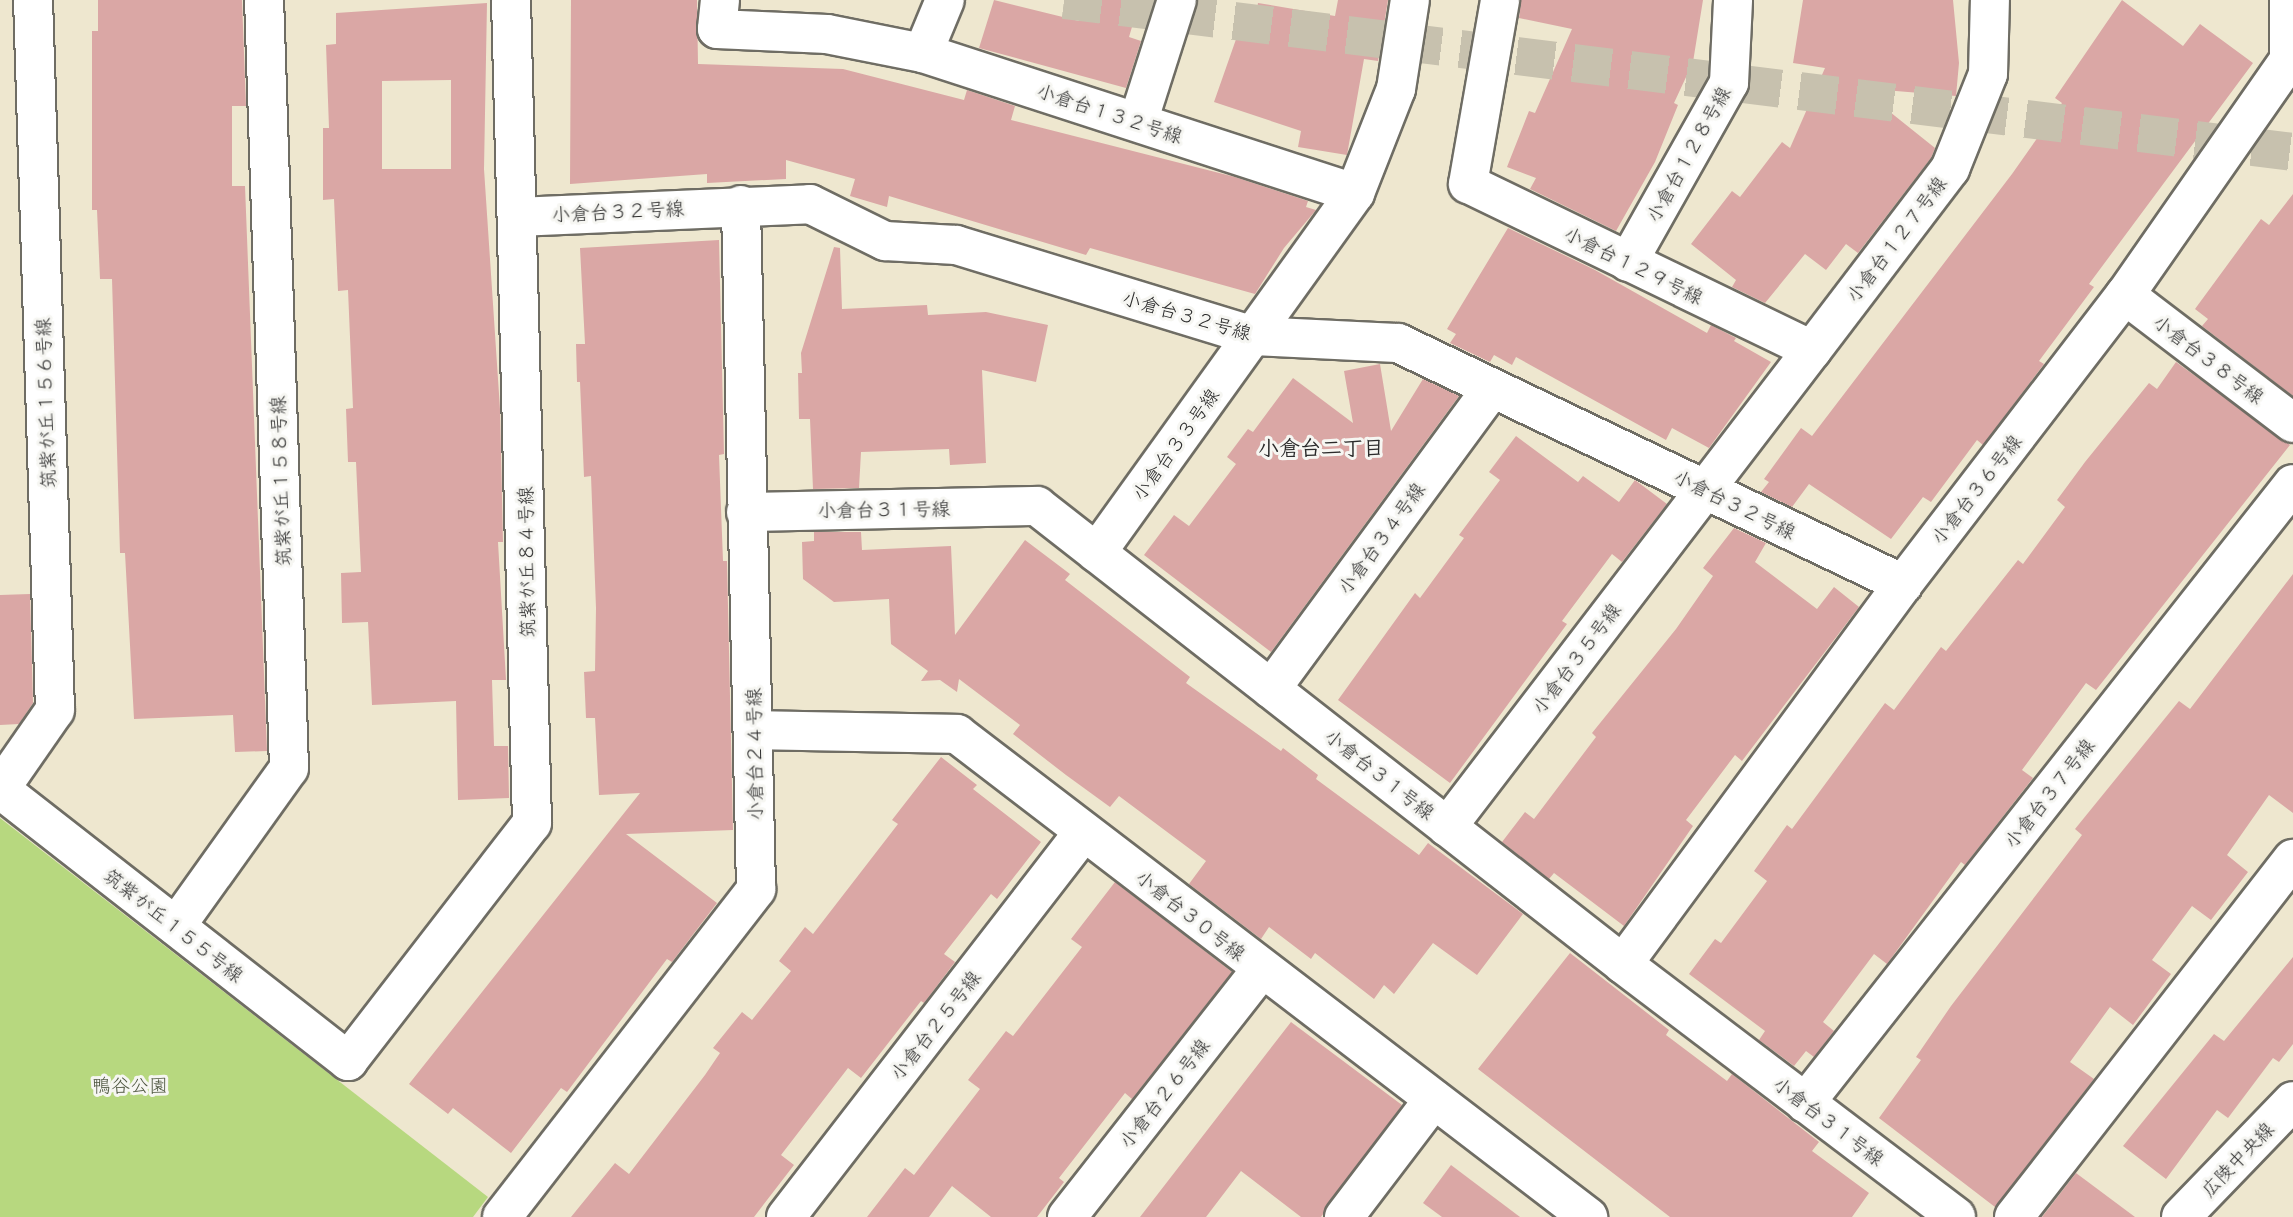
<!DOCTYPE html>
<html>
<head>
<meta charset="utf-8">
<style>
  body { margin:0 }
  #map { position:relative; width:2293px; height:1217px; overflow:hidden; background:#eee7cf; font-family:"Playpen Sans","Klee One",sans-serif }
  div>[style] { position:absolute }
  [style*='--x'] { left:calc(var(--x)*1px); top:calc(var(--y)*1px); width:calc(var(--w)*1px); rotate:calc(var(--a)*1deg) }
  .green>* { inset:0; background:#b7d87f }
  .building>* { inset:0; background:#daa7a5 }
  .tertiary-tunnel>* { height:38px; margin-top:-19px; transform-origin:0; background:repeating-linear-gradient(90deg,#c7c1ae 0 38px,transparent 0 57px) }
  .roads { filter:drop-shadow(2px 0 #6f6d64) drop-shadow(-2px 0 #6f6d64) drop-shadow(0 2px #6f6d64) drop-shadow(0 -2px #6f6d64) }
  .minor>* { height:38px; margin:-19px; padding:0 19px; transform-origin:19px; border-radius:19px; background:#fff }
  span { translate:-50% -50%; white-space:nowrap; text-align:center; line-height:1.15; -webkit-text-stroke:6px #f6f6f2; paint-order:stroke }
  .street-label { font-size:19px; color:#2b2b2b }
  .park-label { font-size:19px; color:#4e5640 }
  .neighbourhood-label { font-size:21px; color:#2b2b2b; font-weight:700 }
</style>
</head>
<body>
<div id="map">
  <div class="green">
    <div style="clip-path:polygon(0 818px,488px 1197px,473px 1217px,0 1217px)"></div>
  </div>
  <div class="building">
    <div style="clip-path:polygon(98px 0,242px 0,246px 106px,232px 106px,232px 186px,245px 186px,267px 751px,235px 752px,233px 715px,134px 719px,125px 553px,120px 553px,112px 279px,100px 279px,97px 210px,92px 210px,92px 31px,98px 31px)"></div>
    <div style="clip-path:polygon(571px 0,697px 0,698px 64px,843px 69px,964px 100px,967px 90px,1015px 106px,1011px 120px,1235px 177px,1308px 201px,1306px 207px,1316px 210px,1284px 248px,1255px 294px,1090px 248px,1086px 255px,889px 196px,887px 207px,850px 196px,855px 179px,786px 160px,786px 179px,707px 183px,707px 174px,570px 184px)"></div>
    <div style="clip-path:polygon(994px 0,1079px 21px,1085px 0,1140px 0,1129px 37px,1141px 41px,1126px 88px,979px 48px)"></div>
    <div style="clip-path:polygon(1338px 0,1388px 0,1378px 61px,1364px 59px,1347px 155px,1298px 147px,1301px 131px,1214px 102px,1241px 25px,1254px 27px,1258px 3px,1335px 16px)"></div>
    <div style="clip-path:polygon(1521px 0,1703px 0,1693px 62px,1674px 103px,1678px 105px,1655px 162px,1616px 231px,1530px 189px,1536px 178px,1507px 167px,1529px 111px,1535px 113px,1572px 29px,1519px 18px)"></div>
    <div style="clip-path:polygon(1803px 0,1953px 0,1959px 63px,1956px 96px,1860px 88px,1935px 148px,1931px 158px,1858px 253px,1846px 244px,1826px 270px,1805px 254px,1765px 303px,1732px 287px,1736px 280px,1691px 244px,1732px 191px,1740px 197px,1782px 142px,1790px 148px,1825px 68px,1793px 63px)"></div>
    <div style="clip-path:polygon(2122px 0,2183px 46px,2200px 24px,2253px 63px,2089px 284px,2094px 287px,2039px 361px,2044px 364px,1983px 445px,1977px 440px,1931px 502px,1923px 497px,1891px 539px,1809px 484px,1792px 507px,1761px 492px,1769px 482px,1764px 479px,1801px 428px,1812px 436px,2012px 174px,2062px 103px,2055px 98px)"></div>
    <div style="clip-path:polygon(evenodd,487px 3px,484px 169px,500px 409px,503px 542px,498px 542px,506px 680px,492px 680px,494px 746px,508px 746px,509px 798px,458px 800px,456px 701px,372px 705px,368px 622px,342px 623px,341px 573px,361px 572px,356px 462px,348px 462px,346px 409px,353px 408px,348px 290px,338px 291px,334px 199px,323px 200px,323px 128px,329px 128px,326px 45px,336px 44px,336px 13px,487px 3px,451px 80px,451px 169px,382px 169px,382px 81px,451px 80px)"></div>
    <div style="clip-path:polygon(2293px 194px,2293px 396px,2202px 326px,2208px 319px,2195px 309px,2261px 219px,2269px 225px)"></div>
    <div style="clip-path:polygon(1508px 228px,1595px 270px,1707px 333px,1711px 325px,1736px 338px,1734px 341px,1771px 362px,1709px 448px,1672px 428px,1666px 440px,1516px 357px,1512px 365px,1494px 355px,1490px 362px,1450px 343px,1456px 334px,1447px 329px)"></div>
    <div style="clip-path:polygon(719px 240px,724px 454px,719px 455px,723px 561px,727px 561px,733px 830px,626px 834px,717px 903px,672px 962px,667px 959px,567px 1092px,561px 1088px,511px 1153px,453px 1108px,448px 1114px,409px 1084px,640px 793px,599px 795px,595px 718px,586px 718px,584px 672px,595px 671px,596px 608px,591px 476px,584px 477px,580px 382px,577px 382px,576px 344px,585px 344px,580px 248px)"></div>
    <div style="clip-path:polygon(834px 247px,840px 248px,842px 309px,927px 305px,928px 315px,986px 312px,1048px 325px,1036px 382px,982px 370px,986px 463px,950px 465px,949px 449px,861px 452px,859px 488px,813px 489px,810px 419px,799px 419px,798px 373px,802px 373px,801px 353px)"></div>
    <div style="clip-path:polygon(2176px 362px,2290px 445px,2096px 690px,2086px 683px,2022px 770px,2033px 778px,1965px 865px,1961px 862px,1887px 964px,1874px 954px,1823px 1022px,1834px 1031px,1814px 1057px,1806px 1051px,1794px 1066px,1759px 1040px,1765px 1031px,1689px 974px,1715px 939px,1721px 943px,1767px 881px,1754px 871px,1787px 825px,1792px 829px,1885px 703px,1894px 710px,1941px 647px,1946px 651px,2018px 560px,2023px 564px,2065px 507px,2057px 500px,2085px 462px,2149px 383px,2157px 389px)"></div>
    <div style="clip-path:polygon(1380px 364px,1391px 431px,1423px 379px,1459px 396px,1271px 652px,1144px 555px,1174px 515px,1189px 526px,1236px 464px,1227px 457px,1248px 429px,1253px 432px,1293px 378px,1353px 423px,1344px 371px)"></div>
    <div style="clip-path:polygon(1516px 436px,1578px 482px,1583px 476px,1619px 502px,1635px 480px,1667px 504px,1622px 562px,1612px 554px,1562px 621px,1567px 624px,1450px 783px,1338px 700px,1415px 593px,1420px 598px,1464px 538px,1459px 535px,1500px 480px,1489px 472px)"></div>
    <div style="clip-path:polygon(1734px 528px,1766px 543px,1755px 562px,1817px 609px,1834px 587px,1859px 607px,1742px 761px,1735px 755px,1686px 820px,1693px 826px,1624px 926px,1554px 873px,1549px 879px,1502px 842px,1525px 812px,1534px 819px,1596px 737px,1592px 733px,1676px 629px,1713px 576px,1703px 568px)"></div>
    <div style="clip-path:polygon(814px 532px,861px 532px,862px 550px,951px 546px,955px 635px,1025px 540px,1070px 574px,1065px 580px,1190px 677px,1186px 683px,1281px 751px,1283px 748px,1318px 775px,1316px 779px,1419px 855px,1428px 843px,1523px 914px,1477px 975px,1433px 943px,1394px 994px,1384px 985px,1374px 999px,1315px 953px,1311px 959px,1269px 927px,1261px 939px,1189px 884px,1206px 861px,1119px 796px,1110px 807px,1066px 775px,1013px 734px,1020px 725px,959px 679px,957px 692px,940px 680px,921px 681px,928px 671px,891px 644px,889px 599px,834px 602px,803px 579px,802px 542px,814px 541px)"></div>
    <div style="clip-path:polygon(2293px 574px,2293px 813px,2269px 795px,2227px 855px,2248px 872px,2211px 920px,2192px 906px,2152px 960px,2171px 974px,2133px 1025px,2110px 1007px,2070px 1062px,2094px 1079px,1995px 1207px,1879px 1118px,1921px 1060px,1916px 1057px,1951px 1006px,2082px 835px,2075px 829px,2179px 701px,2190px 709px)"></div>
    <div style="clip-path:polygon(30px 594px,33px 703px,19px 724px,0 725px,0 595px)"></div>
    <div style="clip-path:polygon(941px 757px,977px 785px,973px 789px,1041px 842px,997px 899px,991px 894px,944px 954px,955px 962px,924px 1003px,921px 1001px,861px 1078px,848px 1068px,781px 1155px,794px 1165px,754px 1217px,571px 1217px,615px 1163px,629px 1174px,705px 1075px,720px 1053px,713px 1048px,742px 1012px,752px 1020px,791px 971px,779px 961px,805px 927px,813px 934px,898px 824px,892px 820px)"></div>
    <div style="clip-path:polygon(1115px 882px,1232px 972px,1132px 1099px,1125px 1093px,1059px 1178px,1064px 1182px,1037px 1217px,991px 1217px,952px 1186px,929px 1217px,867px 1217px,905px 1168px,914px 1175px,980px 1089px,968px 1080px,1006px 1031px,1013px 1036px,1082px 947px,1071px 939px)"></div>
    <div style="clip-path:polygon(1570px 953px,1669px 1030px,1666px 1035px,1727px 1081px,1732px 1074px,1819px 1142px,1812px 1151px,1869px 1193px,1852px 1217px,1670px 1217px,1478px 1069px)"></div>
    <div style="clip-path:polygon(2293px 957px,2293px 1044px,2279px 1062px,2273px 1058px,2228px 1118px,2217px 1110px,2166px 1179px,2123px 1146px,2214px 1034px,2224px 1041px)"></div>
    <div style="clip-path:polygon(1291px 1022px,1402px 1105px,1321px 1217px,1301px 1217px,1241px 1171px,1206px 1217px,1140px 1217px)"></div>
    <div style="clip-path:polygon(1451px 1165px,1520px 1217px,1442px 1217px,1423px 1203px)"></div>
    <div style="clip-path:polygon(2076px 1173px,2135px 1217px,2042px 1217px)"></div>
  </div>
  <div class="tertiary-tunnel">
    <div style="--x:1064;--y:0;--w:1238;--a:7.05"></div>
  </div>
  <div class="roads">
    <div class="minor">
      <div style="--x:720;--y:0;--w:29;--a:96"></div>
      <div style="--x:717;--y:29;--w:110;--a:2.6"></div>
      <div style="--x:827;--y:34;--w:98;--a:11.2"></div>
      <div style="--x:923;--y:53;--w:454;--a:18"></div>
      <div style="--x:1355;--y:193;--w:443;--a:125.7"></div>
      <div style="--x:923;--y:53;--w:57;--a:-67.5"></div>
      <div style="--x:1138;--y:122;--w:128;--a:-72.3"></div>
      <div style="--x:1355;--y:193;--w:112;--a:-68.5"></div>
      <div style="--x:1396;--y:89;--w:90;--a:-81.1"></div>
      <div style="--x:517;--y:217;--w:293;--a:-2.5"></div>
      <div style="--x:810;--y:204;--w:84;--a:26.3"></div>
      <div style="--x:885;--y:241;--w:71;--a:3.2"></div>
      <div style="--x:956;--y:245;--w:311;--a:17"></div>
      <div style="--x:1253;--y:336;--w:145;--a:2.8"></div>
      <div style="--x:1398;--y:343;--w:560;--a:25.51"></div>
      <div style="--x:1628;--y:262;--w:206;--a:-60.6"></div>
      <div style="--x:1729;--y:83;--w:83;--a:-87.2"></div>
      <div style="--x:2125;--y:295;--w:211;--a:37.3"></div>
      <div style="--x:1812;--y:350;--w:228;--a:-52.7"></div>
      <div style="--x:1950;--y:169;--w:102;--a:-68.2"></div>
      <div style="--x:1988;--y:74;--w:74;--a:-88.5"></div>
      <div style="--x:746;--y:512;--w:291;--a:-1.2"></div>
      <div style="--x:1037;--y:506;--w:744;--a:38.01"></div>
      <div style="--x:1623;--y:964;--w:418;--a:37.2"></div>
      <div style="--x:1271;--y:689;--w:373;--a:-53.7"></div>
      <div style="--x:755;--y:730;--w:202;--a:1.1"></div>
      <div style="--x:957;--y:734;--w:795;--a:37.43"></div>
      <div style="--x:0;--y:789;--w:442;--a:38"></div>
      <div style="--x:348;--y:1061;--w:301;--a:-52.3"></div>
      <div style="--x:532;--y:823;--w:823;--a:-91.46"></div>
      <div style="--x:0;--y:789;--w:96;--a:-55.2"></div>
      <div style="--x:55;--y:710;--w:710;--a:-91.77"></div>
      <div style="--x:1447;--y:827;--w:601;--a:-52.58"></div>
      <div style="--x:1812;--y:350;--w:382;--a:-154.2"></div>
      <div style="--x:1468;--y:184;--w:187;--a:-80.1"></div>
      <div style="--x:176;--y:926;--w:194;--a:-54.4"></div>
      <div style="--x:289;--y:768;--w:768;--a:-91.86"></div>
      <div style="--x:1623;--y:964;--w:472;--a:-53.6"></div>
      <div style="--x:1903;--y:584;--w:364;--a:-52.5"></div>
      <div style="--x:2125;--y:295;--w:287;--a:-55.1"></div>
      <div style="--x:2289;--y:60;--w:60;--a:-90"></div>
      <div style="--x:1805;--y:1103;--w:788;--a:-51.75"></div>
      <div style="--x:502;--y:1217;--w:415;--a:-52.2"></div>
      <div style="--x:756;--y:889;--w:684;--a:-91.26"></div>
      <div style="--x:786;--y:1217;--w:487;--a:-52.3"></div>
      <div style="--x:1067;--y:1217;--w:314;--a:-51.9"></div>
      <div style="--x:1344;--y:1217;--w:148;--a:-52.7"></div>
      <div style="--x:2014;--y:1217;--w:454;--a:-52.1"></div>
      <div style="--x:2181;--y:1217;--w:161;--a:-46"></div>
    </div>
  </div>
  <div class="street-label">
    <span style="left:1110px;top:113px;rotate:18deg">小倉台１３２号線</span>
    <span style="left:1688px;top:154px;rotate:-61deg">小倉台１２８号線</span>
    <span style="left:618px;top:211px;rotate:-3deg">小倉台３２号線</span>
    <span style="left:1896px;top:239px;rotate:-53deg">小倉台１２７号線</span>
    <span style="left:1634px;top:265px;rotate:26deg">小倉台１２９号線</span>
    <span style="left:1187px;top:315px;rotate:16deg">小倉台３２号線</span>
    <span style="left:2209px;top:359px;rotate:37deg">小倉台３８号線</span>
    <span style="left:45px;top:403px;rotate:-92deg">筑紫が丘１５６号線</span>
    <span style="left:1175px;top:444px;rotate:-54deg">小倉台３３号線</span>
    <span style="left:280px;top:481px;rotate:-92deg">筑紫が丘１５８号線</span>
    <span style="left:1976px;top:489px;rotate:-52deg">小倉台３６号線</span>
    <span style="left:1735px;top:504px;rotate:26deg">小倉台３２号線</span>
    <span style="left:884px;top:509px;rotate:-1deg">小倉台３１号線</span>
    <span style="left:1381px;top:538px;rotate:-54deg">小倉台３４号線</span>
    <span style="left:526px;top:562px;rotate:-91deg">筑紫が丘８４号線</span>
    <span style="left:1576px;top:658px;rotate:-53deg">小倉台３５号線</span>
    <span style="left:754px;top:754px;rotate:-91deg">小倉台２４号線</span>
    <span style="left:1380px;top:774px;rotate:38deg">小倉台３１号線</span>
    <span style="left:2049px;top:793px;rotate:-52deg">小倉台３７号線</span>
    <span style="left:1191px;top:915px;rotate:38deg">小倉台３０号線</span>
    <span style="left:174px;top:925px;rotate:38deg">筑紫が丘１５５号線</span>
    <span style="left:935px;top:1025px;rotate:-52deg">小倉台２５号線</span>
    <span style="left:1164px;top:1093px;rotate:-52deg">小倉台２６号線</span>
    <span style="left:1829px;top:1121px;rotate:37deg">小倉台３１号線</span>
    <span style="left:2237px;top:1159px;rotate:-46deg">広陵中央線</span>
  </div>
  <div class="park-label">
    <span style="left:130px;top:1085px">鴨谷公園</span>
  </div>
  <div class="neighbourhood-label">
    <span style="left:1321px;top:446px">小倉台二丁目</span>
  </div>
</div>
</body>
</html>
